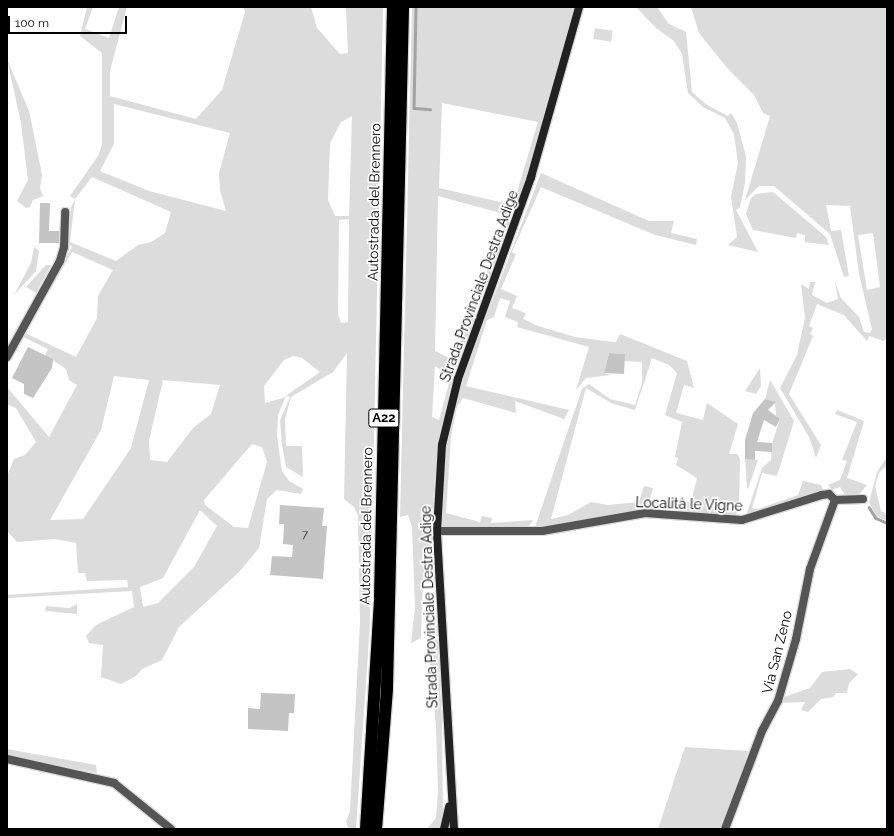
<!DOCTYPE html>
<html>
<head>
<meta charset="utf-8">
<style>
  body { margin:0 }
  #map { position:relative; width:894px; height:836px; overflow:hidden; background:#fff; font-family:Raleway,sans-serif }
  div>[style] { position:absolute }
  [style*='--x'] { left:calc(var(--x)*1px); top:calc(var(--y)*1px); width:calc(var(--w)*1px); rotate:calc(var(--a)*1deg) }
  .green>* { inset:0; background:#dcdcdc; transform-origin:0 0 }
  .stream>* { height:2.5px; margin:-1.25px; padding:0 1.25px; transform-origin:1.25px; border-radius:1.25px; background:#a3a3a3 }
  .building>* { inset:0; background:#c4c4c4 }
  .roads { filter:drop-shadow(1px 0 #dbdbdb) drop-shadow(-1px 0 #dbdbdb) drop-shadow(0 1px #dbdbdb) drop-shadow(0 -1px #dbdbdb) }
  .minor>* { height:8px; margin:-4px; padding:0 4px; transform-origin:4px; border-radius:4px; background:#555 }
  .secondary>* { height:8px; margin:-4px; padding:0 4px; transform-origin:4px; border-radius:4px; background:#222 }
  .motorway>* { height:12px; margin:-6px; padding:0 6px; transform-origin:6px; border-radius:6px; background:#000 }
  span { translate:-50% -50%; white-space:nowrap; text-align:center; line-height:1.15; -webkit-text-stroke:3.5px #fff; paint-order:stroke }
  .number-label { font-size:12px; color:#313131 }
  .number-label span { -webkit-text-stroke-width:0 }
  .shield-label span { padding:1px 3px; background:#fff; border:1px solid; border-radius:3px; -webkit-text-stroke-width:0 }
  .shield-label { font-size:13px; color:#000; font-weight:700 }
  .street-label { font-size:14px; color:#000 }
  .frame { position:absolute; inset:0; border:8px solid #000; pointer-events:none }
  .scale { position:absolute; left:8px; top:16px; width:119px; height:18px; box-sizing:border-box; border:2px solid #000; border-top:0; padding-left:5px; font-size:12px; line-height:14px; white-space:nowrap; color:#000; -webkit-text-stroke:3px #fff; paint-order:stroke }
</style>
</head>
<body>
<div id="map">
  <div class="green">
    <div style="clip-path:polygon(evenodd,87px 7px,93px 7px,85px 29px,109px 38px,119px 7px,127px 7px,110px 71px,110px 96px,196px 119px,222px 90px,245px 12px,244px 7px,311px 7px,317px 28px,340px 54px,348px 53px,346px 7px,383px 7px,370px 624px,356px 829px,349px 829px,346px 822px,350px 811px,360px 622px,358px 516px,354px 507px,344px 499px,347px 353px,333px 372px,291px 397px,285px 419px,286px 446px,302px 446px,303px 477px,286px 467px,282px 445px,280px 420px,290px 397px,286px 396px,278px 415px,277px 436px,282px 471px,289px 481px,303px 489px,301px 494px,277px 490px,267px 499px,259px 548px,239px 572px,179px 627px,162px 660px,142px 669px,136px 676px,121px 684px,101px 677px,103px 645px,89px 643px,86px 636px,96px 625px,134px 607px,132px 591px,7px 598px,7px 595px,128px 587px,127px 580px,87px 581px,85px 573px,78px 573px,76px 543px,55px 539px,17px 542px,7px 531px,7px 476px,14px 459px,25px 455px,36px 442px,16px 408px,7px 404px,7px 387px,49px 437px,77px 385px,69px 380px,66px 369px,45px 355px,48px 349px,23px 337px,23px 333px,72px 247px,67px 242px,71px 207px,75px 199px,70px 196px,98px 156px,102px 145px,102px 53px,80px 36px,87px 7px,114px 104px,230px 133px,219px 173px,220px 190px,226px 211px,149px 191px,100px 171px,114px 144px,114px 104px,87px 7px,352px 116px,349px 216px,335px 216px,328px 200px,330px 143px,341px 122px,352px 116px,87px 7px,92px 177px,171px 212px,165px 233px,151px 242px,138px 245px,116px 261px,70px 242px,75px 199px,92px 177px,87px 7px,349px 219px,348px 322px,341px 323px,338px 314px,339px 220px,349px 219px,87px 7px,72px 252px,113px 270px,98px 296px,97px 318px,76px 357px,25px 333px,72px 252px,87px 7px,293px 356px,302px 358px,320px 372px,283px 398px,265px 403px,264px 386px,284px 360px,293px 356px,87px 7px,114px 376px,149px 380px,131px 448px,83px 519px,50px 520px,101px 430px,114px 376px,87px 7px,163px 380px,220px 385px,211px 414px,193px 428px,167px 462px,150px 460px,149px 441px,163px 380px,87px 7px,252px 444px,262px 447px,267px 462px,248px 528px,234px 527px,205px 505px,204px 500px,252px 444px,87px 7px,200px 510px,217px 526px,194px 567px,158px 603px,143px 607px,140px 587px,163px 578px,200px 510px)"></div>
    <div style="clip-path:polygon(evenodd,412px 7px,574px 7px,517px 208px,453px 376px,437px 448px,432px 519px,433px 554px,428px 561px,423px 579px,421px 638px,411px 643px,415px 608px,412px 527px,408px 515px,400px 517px,412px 7px,442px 103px,538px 122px,513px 205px,439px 188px,442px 103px,412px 7px,438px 196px,508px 215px,453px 360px,435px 351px,438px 196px,412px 7px,435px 366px,451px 376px,439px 420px,432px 417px,435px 366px)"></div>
    <div style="clip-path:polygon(636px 7px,657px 7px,669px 24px,686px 32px,692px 92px,707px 105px,728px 116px,731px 113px,737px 123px,746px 157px,745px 183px,740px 207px,736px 210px,758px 252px,728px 245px,737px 237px,731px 197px,738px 163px,734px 134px,725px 118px,703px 107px,688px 93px,682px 54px,674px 41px,656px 28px)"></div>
    <div style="clip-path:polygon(evenodd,691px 7px,887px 7px,887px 336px,884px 341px,869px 336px,867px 341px,844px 315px,817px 304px,809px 326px,813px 328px,810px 334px,813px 336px,789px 394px,821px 445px,816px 458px,809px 437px,780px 388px,797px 355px,805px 318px,801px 284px,809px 289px,810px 282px,815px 282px,812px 295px,827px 303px,838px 299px,835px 282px,841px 298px,859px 317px,864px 332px,870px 333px,872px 329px,859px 274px,850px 206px,826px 205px,831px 231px,841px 230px,849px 276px,844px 277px,830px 234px,774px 186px,759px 186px,745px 200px,770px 116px,763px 113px,754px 95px,728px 69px,699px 33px,691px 7px,873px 233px,880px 287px,867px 290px,858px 235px,873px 233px)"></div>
    <div style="left:595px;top:28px;width:18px;height:11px;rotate:9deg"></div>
    <div style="clip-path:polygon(7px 59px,29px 111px,42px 175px,40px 188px,43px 196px,33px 200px,30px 207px,26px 208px,17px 201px,28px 180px,21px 123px)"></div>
    <div style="clip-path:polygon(evenodd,541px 173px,649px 221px,674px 221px,671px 233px,697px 239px,696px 245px,655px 235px,541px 187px,512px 252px,516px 254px,501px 289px,517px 296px,512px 308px,526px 313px,523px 319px,538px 326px,575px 337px,605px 341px,616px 342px,620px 334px,687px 361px,694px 388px,684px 385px,676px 413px,703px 420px,707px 403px,738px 424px,729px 454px,737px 454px,740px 459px,739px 506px,735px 517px,637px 511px,548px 528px,535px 527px,582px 389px,589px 384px,610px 399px,635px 405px,642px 383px,642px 362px,624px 361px,624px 354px,609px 353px,604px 373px,611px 375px,586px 378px,576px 390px,589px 347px,517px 327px,518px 322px,505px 317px,510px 301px,500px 298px,494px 317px,487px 320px,466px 386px,569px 410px,564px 419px,515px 401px,516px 413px,463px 398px,457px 407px,451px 437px,446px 513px,480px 522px,482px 516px,492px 518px,491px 523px,533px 520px,528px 528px,445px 529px,441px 524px,446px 446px,459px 388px,541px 173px,652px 358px,669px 365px,677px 373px,665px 415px,682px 422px,675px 457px,678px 458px,676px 465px,697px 478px,691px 502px,649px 502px,653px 488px,644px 486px,639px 502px,608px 505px,591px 502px,568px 515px,551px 519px,586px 388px,611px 403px,635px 410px,652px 358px)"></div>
    <div style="clip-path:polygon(773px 192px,826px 237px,829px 245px,805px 242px,805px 235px,797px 233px,796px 238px,753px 230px,746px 214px,751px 198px,756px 194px)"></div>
    <div style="clip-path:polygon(34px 247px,39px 251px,36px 271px,14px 295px,31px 263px)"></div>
    <div style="clip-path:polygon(46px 265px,51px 265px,36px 293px,26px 287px)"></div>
    <div style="clip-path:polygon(760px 368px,761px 386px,756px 394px,745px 391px)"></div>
    <div style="clip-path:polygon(770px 380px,794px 421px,777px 476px,762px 473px,752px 508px,758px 509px,798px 495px,803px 481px,821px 485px,823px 490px,768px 511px,746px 516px,762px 468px,771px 460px,772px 443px,780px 419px,776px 416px,775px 402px,765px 399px)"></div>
    <div style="clip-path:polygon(837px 410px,864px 421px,847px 478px,867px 485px,857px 497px,845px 495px,840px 487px,832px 490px,828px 485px,840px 480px,847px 461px,842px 460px,857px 422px,835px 414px)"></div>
    <div style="clip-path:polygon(887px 457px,887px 465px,879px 473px,875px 486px,881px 511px,887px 514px,887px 521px,876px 516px,869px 502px,877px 472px)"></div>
    <div style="clip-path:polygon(745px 459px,758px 460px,748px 489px,747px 488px)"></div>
    <div style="clip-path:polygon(77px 604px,77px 614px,45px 611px,46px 606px,69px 608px)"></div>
    <div style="clip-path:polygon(436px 612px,442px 720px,443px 818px,440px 829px,427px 829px,436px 818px,438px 792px,436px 727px,427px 633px,431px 614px)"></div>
    <div style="clip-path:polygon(850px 669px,858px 674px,849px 683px,847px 693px,836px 693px,833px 697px,821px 699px,808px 712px,801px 710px,805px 702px,780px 703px,784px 697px,810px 688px,822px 672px)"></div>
    <div style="clip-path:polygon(685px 747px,748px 751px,725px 829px,658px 829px)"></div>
    <div style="clip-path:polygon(7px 749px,96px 765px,97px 773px,7px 755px)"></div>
  </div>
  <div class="stream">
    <div style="--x:416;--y:7;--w:101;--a:91.1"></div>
    <div style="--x:414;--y:108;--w:16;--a:4"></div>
    <div style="--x:869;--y:507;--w:13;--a:58"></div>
    <div style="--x:876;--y:518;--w:12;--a:24"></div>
  </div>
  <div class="building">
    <div style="clip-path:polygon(40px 203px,50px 203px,49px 231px,59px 231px,59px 243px,39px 243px)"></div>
    <div style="clip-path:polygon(28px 347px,53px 359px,52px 368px,33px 398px,24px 394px,24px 384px,12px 378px)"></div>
    <div style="clip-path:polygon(609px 353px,625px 354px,624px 374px,604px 373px)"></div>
    <div style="clip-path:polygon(765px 399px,776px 402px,768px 410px,780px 419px,776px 427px,764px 420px,757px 442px,772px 443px,772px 452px,755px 451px,755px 460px,745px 459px,745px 440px,753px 413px)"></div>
    <div style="clip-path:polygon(280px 505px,324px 508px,322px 526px,327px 526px,323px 579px,270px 575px,272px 556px,292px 557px,293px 545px,283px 544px,284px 524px,279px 524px)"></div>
    <div style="clip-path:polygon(261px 693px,295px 694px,294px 713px,289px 713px,288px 731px,248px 729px,248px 708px,260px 709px)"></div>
  </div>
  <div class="roads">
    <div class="minor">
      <div style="--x:7;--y:357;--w:110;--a:-61.1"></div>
      <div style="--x:60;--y:261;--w:15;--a:-74"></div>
      <div style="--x:64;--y:247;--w:35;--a:-88"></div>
      <div style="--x:437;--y:531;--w:105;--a:0"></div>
      <div style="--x:542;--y:531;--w:105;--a:-9.9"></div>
      <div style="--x:645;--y:513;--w:97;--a:4.1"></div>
      <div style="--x:742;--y:520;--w:84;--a:-17.4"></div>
      <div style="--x:822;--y:495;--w:7;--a:-8"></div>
      <div style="--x:829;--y:494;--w:8;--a:45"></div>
      <div style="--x:835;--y:500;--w:28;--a:-2"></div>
      <div style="--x:7;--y:759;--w:110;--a:12.6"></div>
      <div style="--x:114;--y:783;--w:73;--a:38.9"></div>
      <div style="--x:725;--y:829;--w:105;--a:-69.3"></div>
      <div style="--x:762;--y:731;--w:34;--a:-62"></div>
      <div style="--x:778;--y:701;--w:65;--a:-73.8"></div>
      <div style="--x:796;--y:639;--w:71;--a:-78.7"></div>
      <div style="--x:810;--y:569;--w:73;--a:-70.1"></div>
    </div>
    <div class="secondary">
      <div style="--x:444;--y:829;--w:23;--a:-77"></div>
      <div style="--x:454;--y:829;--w:298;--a:-93.3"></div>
      <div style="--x:437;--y:531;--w:86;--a:-86.7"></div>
      <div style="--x:442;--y:445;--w:68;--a:-76.4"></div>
      <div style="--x:458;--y:379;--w:215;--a:-70.1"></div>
      <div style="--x:531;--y:177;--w:177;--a:-74.2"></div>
    </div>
    <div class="motorway">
      <div style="--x:366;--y:829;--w:232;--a:-86.5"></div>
      <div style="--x:380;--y:597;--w:590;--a:-88.74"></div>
      <div style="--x:376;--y:829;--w:141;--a:-85.5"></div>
      <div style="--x:387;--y:688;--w:681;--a:-88.65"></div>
    </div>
  </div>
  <div class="number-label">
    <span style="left:305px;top:535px">7</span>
  </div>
  <div class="shield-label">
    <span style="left:384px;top:418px">A22</span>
  </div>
  <div class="street-label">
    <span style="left:374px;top:202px;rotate:-89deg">Autostrada del Brennero</span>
    <span style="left:479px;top:286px;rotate:-70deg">Strada Provinciale Destra Adige</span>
    <span style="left:689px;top:504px;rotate:2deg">Località le Vigne</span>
    <span style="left:366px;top:526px;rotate:-89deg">Autostrada del Brennero</span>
    <span style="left:429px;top:607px;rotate:-92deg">Strada Provinciale Destra Adige</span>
    <span style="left:777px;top:652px;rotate:-76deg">Via San Zeno</span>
  </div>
  <div class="frame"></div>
  <div class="scale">100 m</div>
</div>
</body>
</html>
